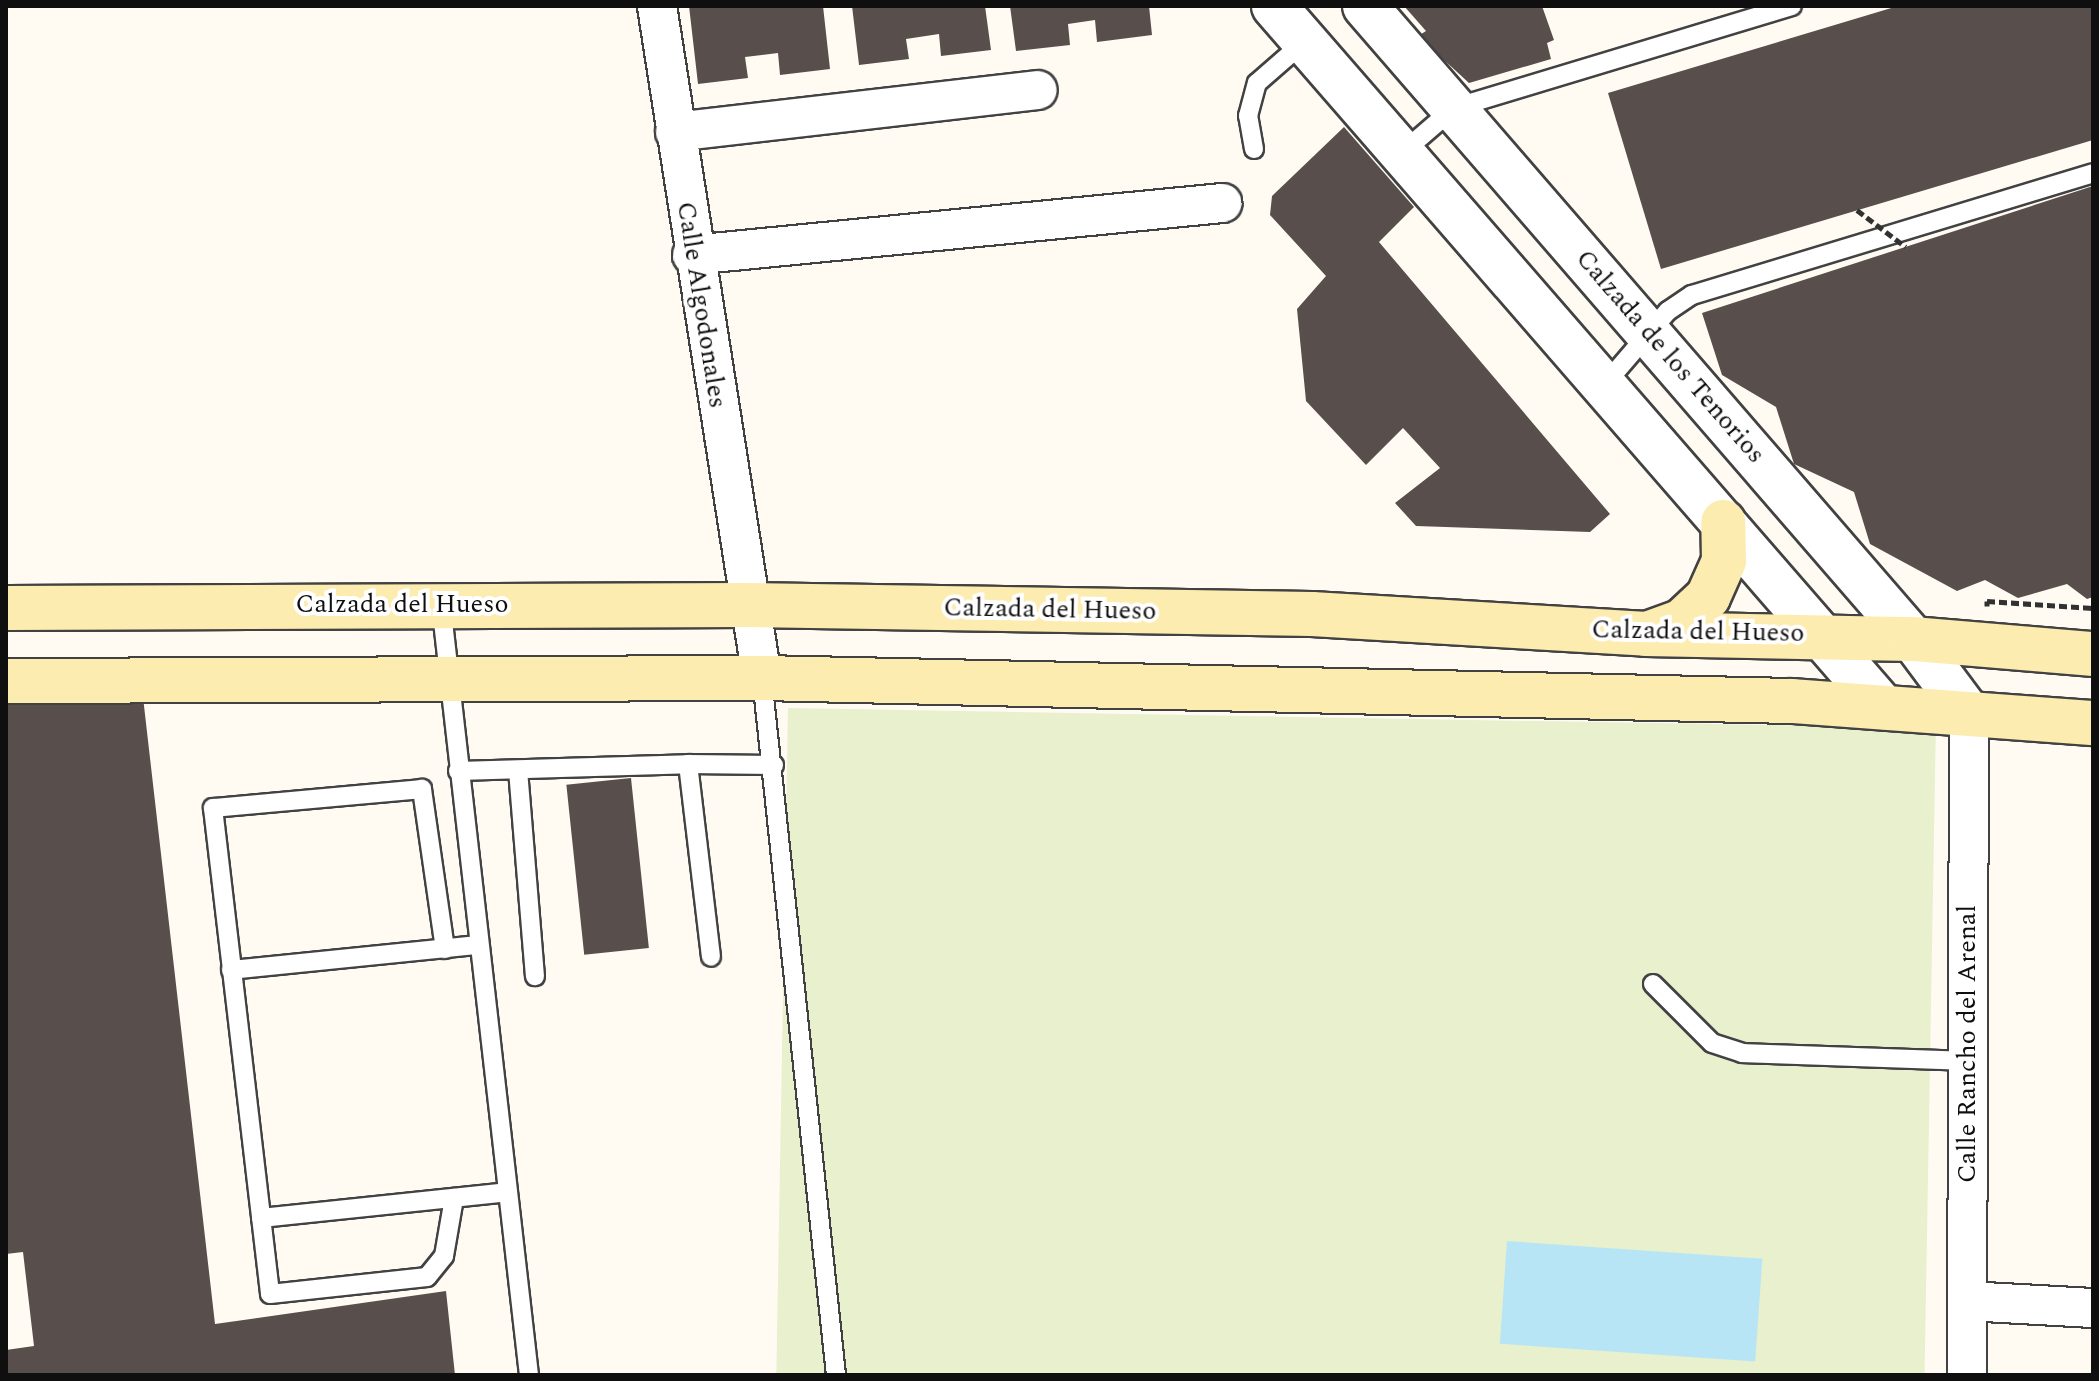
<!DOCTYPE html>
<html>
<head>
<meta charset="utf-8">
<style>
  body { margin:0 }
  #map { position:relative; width:2099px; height:1381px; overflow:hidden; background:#fffbf2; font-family:Spectral,serif }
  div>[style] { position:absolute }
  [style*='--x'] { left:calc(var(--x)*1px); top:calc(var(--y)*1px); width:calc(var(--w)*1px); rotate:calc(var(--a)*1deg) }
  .pitch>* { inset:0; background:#e8f0cd; transform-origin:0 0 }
  .water>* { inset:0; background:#b8e5f5; transform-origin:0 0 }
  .building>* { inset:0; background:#584f4c; transform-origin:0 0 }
  .path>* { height:5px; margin-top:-2.5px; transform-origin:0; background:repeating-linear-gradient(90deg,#313131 0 8px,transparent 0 12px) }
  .roads { filter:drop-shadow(2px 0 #424242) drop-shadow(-2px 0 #424242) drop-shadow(0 2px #424242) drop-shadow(0 -2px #424242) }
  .service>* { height:18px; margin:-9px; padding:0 9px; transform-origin:9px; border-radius:9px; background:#fff }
  .minor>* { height:38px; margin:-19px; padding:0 19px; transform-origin:19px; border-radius:19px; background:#fff }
  .tertiary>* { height:44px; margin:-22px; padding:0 22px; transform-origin:22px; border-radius:22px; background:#fff }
  .secondary>* { height:44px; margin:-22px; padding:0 22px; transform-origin:22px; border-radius:22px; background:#fdecaf }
  .path-bridge>* { height:5px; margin-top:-2.5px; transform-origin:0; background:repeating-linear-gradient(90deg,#313131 0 8px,transparent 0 12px) }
  span { translate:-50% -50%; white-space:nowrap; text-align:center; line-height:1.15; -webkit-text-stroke:8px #fff; paint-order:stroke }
  .street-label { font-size:26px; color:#0f0f0f }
  .frame { position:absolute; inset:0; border:8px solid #0f0f0f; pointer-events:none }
</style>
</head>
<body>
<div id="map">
  <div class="pitch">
    <div style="left:788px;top:708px;width:1148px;height:670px;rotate:1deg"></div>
  </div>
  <div class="water">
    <div style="left:1507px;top:1241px;width:256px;height:103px;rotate:4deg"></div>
  </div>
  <div class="building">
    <div style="clip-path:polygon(689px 6px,823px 6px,830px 69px,780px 75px,778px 53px,745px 57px,748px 78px,698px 84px)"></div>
    <div style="clip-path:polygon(852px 6px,985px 6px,991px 50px,941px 56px,939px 34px,906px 39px,909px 59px,859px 65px)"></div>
    <div style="clip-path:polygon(1010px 6px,1149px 6px,1152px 35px,1097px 42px,1095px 20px,1068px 24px,1070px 45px,1016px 51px)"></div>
    <div style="clip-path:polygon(1404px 6px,1542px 6px,1554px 40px,1547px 43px,1551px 59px,1469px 83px,1418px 36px,1426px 31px)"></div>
    <div style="clip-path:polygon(1898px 6px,2093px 6px,2093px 140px,1661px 269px,1608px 93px)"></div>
    <div style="clip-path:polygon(1344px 127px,1414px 207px,1379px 242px,1610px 514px,1590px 532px,1416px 526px,1395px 503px,1440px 468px,1403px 428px,1366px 465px,1306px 401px,1297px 309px,1326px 276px,1270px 215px,1272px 196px)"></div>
    <div style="clip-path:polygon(2093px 186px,2093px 597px,2087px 599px,2067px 584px,2018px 598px,1985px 580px,1957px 591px,1870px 544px,1854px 492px,1794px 464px,1776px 407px,1722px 375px,1702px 313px)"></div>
    <div style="clip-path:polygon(143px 697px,215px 1324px,446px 1291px,455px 1375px,6px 1375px,6px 1350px,34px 1346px,23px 1252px,6px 1254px,6px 698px)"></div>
    <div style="left:631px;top:778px;width:171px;height:65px;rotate:84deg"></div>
  </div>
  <div class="path">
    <div style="--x:1987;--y:606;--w:5;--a:-90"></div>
    <div style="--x:1987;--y:601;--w:106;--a:3.8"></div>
  </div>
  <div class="roads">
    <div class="service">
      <div style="--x:1254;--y:149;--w:34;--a:-100"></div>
      <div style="--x:1248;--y:116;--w:34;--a:-75"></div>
      <div style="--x:1257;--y:83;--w:62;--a:-41.1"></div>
      <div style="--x:1403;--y:152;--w:67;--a:-40.8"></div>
      <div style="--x:1454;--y:108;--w:353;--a:-16.8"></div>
      <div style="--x:1606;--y:383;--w:95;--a:-49.3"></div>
      <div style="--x:1668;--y:311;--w:29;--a:-34"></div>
      <div style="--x:1692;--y:295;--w:419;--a:-16.9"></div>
      <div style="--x:441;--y:604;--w:776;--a:83.49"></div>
      <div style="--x:762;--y:678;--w:701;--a:83.94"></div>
      <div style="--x:688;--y:764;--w:86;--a:0.7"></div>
      <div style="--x:518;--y:770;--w:207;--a:85.3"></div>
      <div style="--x:458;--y:771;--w:230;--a:-1.7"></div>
      <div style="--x:688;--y:764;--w:194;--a:83.2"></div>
      <div style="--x:445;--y:949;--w:162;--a:-98.2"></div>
      <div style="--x:422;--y:789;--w:210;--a:174.8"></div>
      <div style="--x:213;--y:808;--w:489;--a:83.3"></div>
      <div style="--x:270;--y:1294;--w:158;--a:-6.2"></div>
      <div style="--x:427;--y:1277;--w:27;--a:-51"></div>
      <div style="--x:444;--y:1256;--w:59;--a:-80.2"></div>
      <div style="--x:231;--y:970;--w:247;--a:-5.8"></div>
      <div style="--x:1653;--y:984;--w:83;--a:45"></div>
      <div style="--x:1712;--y:1043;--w:32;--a:18"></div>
      <div style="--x:1742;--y:1053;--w:226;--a:2"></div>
      <div style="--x:261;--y:1218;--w:247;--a:-6"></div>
    </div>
    <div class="minor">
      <div style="--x:657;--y:6;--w:680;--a:81.12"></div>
      <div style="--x:675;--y:132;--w:365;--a:-6.6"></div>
      <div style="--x:692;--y:255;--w:533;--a:-5.6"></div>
      <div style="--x:1967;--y:1301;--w:126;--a:3.2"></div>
      <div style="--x:1967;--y:1375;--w:661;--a:-89.83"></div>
    </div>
    <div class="tertiary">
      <div style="--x:1274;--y:6;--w:929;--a:49.02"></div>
      <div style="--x:1365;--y:6;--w:837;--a:49.12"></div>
      <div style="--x:1913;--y:639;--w:94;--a:53.3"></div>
    </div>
    <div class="secondary">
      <div style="--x:6;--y:608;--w:741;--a:-0.23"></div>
      <div style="--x:747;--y:605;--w:565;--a:0.91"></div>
      <div style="--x:1312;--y:614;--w:335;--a:3.4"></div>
      <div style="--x:1646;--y:634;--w:267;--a:1.1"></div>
      <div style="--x:1913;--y:639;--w:181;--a:4.8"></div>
      <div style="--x:1650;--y:633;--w:33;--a:-20"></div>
      <div style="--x:1681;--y:622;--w:37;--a:-43"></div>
      <div style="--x:1708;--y:597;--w:39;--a:-66"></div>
      <div style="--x:1724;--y:561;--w:39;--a:-91"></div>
      <div style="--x:6;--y:681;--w:756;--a:-0.23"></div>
      <div style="--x:762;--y:678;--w:1030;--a:1.28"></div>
      <div style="--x:1792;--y:701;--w:302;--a:4.2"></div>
    </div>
  </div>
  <div class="path-bridge">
    <div style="--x:1857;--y:210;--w:61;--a:37.1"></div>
  </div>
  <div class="street-label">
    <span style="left:701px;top:305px;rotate:81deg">Calle Algodonales</span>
    <span style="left:1670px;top:357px;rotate:49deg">Calzada de los Tenorios</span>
    <span style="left:402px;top:605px">Calzada del Hueso</span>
    <span style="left:1050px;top:610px;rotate:1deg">Calzada del Hueso</span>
    <span style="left:1698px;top:632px;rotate:1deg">Calzada del Hueso</span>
    <span style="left:1968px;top:1044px;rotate:-90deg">Calle Rancho del Arenal</span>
  </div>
  <div class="frame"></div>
</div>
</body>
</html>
